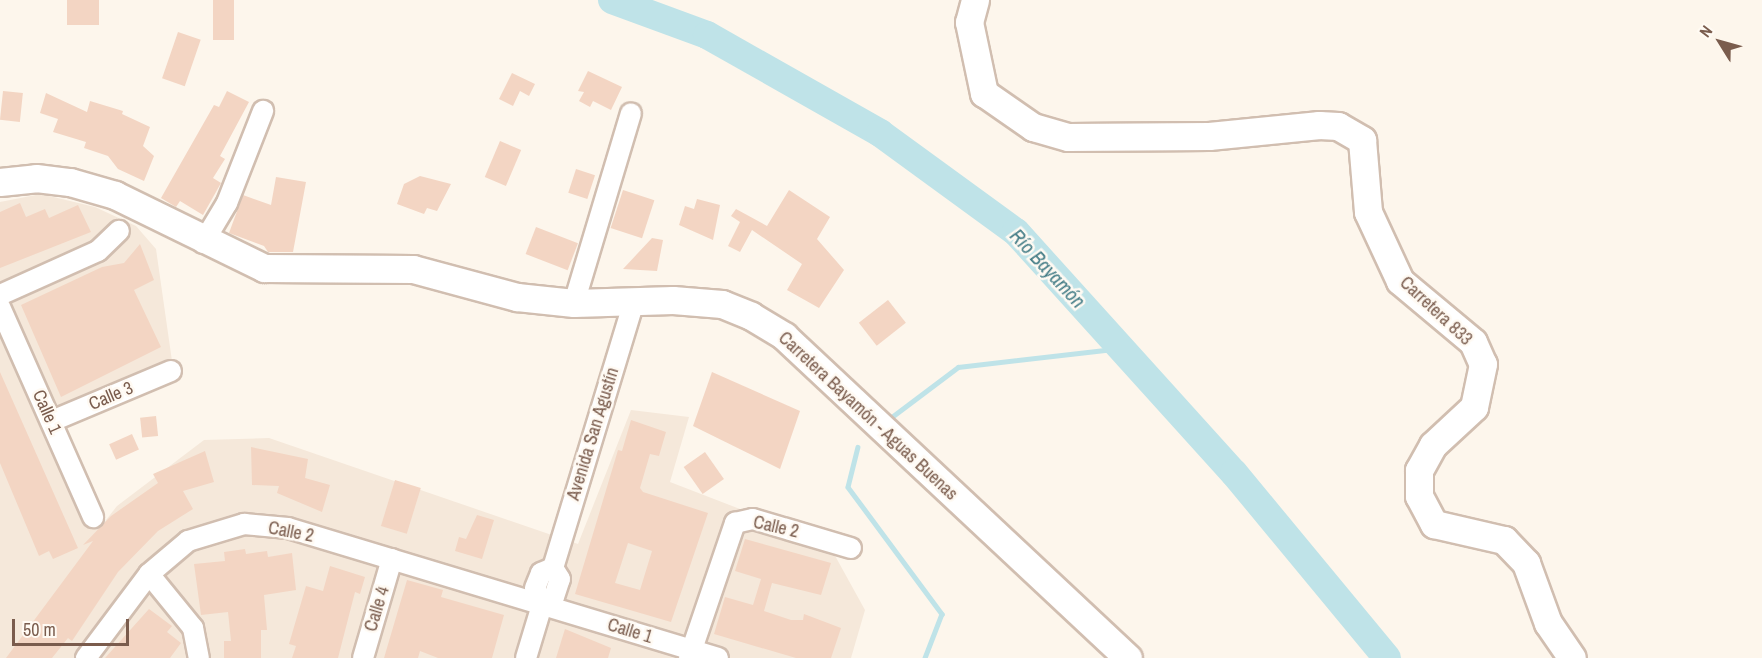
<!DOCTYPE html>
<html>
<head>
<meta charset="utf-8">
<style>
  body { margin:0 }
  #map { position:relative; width:1762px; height:658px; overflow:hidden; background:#fdf6ec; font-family:"Archivo Narrow",sans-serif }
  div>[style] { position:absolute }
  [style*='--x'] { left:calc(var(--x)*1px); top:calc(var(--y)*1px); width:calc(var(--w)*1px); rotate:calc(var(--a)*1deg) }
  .residential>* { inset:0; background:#f5e8da }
  .stream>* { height:4.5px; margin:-2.25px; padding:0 2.25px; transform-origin:2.25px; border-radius:2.25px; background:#bfe3e8 }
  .river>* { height:28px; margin:-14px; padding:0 14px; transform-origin:14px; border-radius:14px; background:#bfe3e8 }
  .building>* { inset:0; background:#f3d5c3; transform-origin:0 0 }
  .roads { filter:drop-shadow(2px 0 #d1beb0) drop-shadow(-2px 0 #d1beb0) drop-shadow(0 2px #d1beb0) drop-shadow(0 -2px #d1beb0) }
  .street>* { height:20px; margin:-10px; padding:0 10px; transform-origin:10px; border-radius:10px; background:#fff }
  .secondary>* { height:27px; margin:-13.5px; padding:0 13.5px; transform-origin:13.5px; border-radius:13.5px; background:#fff }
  span { translate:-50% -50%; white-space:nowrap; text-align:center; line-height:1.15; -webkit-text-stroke:5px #fffaf3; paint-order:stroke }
  .street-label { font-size:18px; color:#7a5c4d }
  .water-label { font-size:20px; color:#437c86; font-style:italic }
  .north { position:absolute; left:1690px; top:12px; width:60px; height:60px; -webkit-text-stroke:4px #fffaf3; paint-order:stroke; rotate:307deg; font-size:16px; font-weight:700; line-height:24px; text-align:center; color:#7a5c4d }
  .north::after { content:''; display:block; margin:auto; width:21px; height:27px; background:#7a5c4d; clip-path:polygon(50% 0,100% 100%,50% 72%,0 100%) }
  .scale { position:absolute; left:12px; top:619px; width:117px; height:27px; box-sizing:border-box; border:3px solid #7a5c4d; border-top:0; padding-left:8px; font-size:18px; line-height:21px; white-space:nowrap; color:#7a5c4d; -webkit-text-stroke:4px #fffaf3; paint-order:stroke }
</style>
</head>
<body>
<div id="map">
  <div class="residential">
    <div style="clip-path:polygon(41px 194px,95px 207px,136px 226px,156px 249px,172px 361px,76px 410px,58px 432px,99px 529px,117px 506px,204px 440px,269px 438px,578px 544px,631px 410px,689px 417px,670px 482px,828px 543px,865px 610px,851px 658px,0 658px,0 202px)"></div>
  </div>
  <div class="stream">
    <div style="--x:889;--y:419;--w:86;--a:-37"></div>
    <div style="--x:958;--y:367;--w:165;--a:-6.6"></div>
    <div style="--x:858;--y:447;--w:41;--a:104"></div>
    <div style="--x:848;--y:487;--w:158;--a:53.5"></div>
    <div style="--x:942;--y:614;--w:47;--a:111.1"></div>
  </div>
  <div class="river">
    <div style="--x:612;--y:0;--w:101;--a:20.2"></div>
    <div style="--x:707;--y:35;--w:199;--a:29.5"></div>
    <div style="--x:880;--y:133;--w:168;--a:36.1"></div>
    <div style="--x:1016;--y:232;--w:325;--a:47.9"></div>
    <div style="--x:1234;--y:473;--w:240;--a:50.4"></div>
  </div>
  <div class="building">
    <div style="left:67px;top:0;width:32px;height:25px"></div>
    <div style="left:213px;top:0;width:21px;height:40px"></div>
    <div style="left:178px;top:32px;width:24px;height:49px;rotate:19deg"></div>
    <div style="clip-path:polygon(588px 71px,622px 87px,611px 110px,593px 101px,590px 107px,579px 101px,584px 92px,578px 91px)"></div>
    <div style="clip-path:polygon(512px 73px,535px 84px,529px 96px,520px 91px,513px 106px,499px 99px)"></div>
    <div style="left:3px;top:91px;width:20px;height:29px;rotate:6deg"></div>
    <div style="clip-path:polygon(227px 91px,249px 102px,220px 156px,225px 159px,213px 178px,221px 183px,203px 215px,180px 201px,176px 207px,161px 198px,214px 105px,219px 107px)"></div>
    <div style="clip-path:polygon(46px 93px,87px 112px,90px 101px,123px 111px,122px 114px,150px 127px,143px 146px,154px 156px,144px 181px,118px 169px,108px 156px,84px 148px,86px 142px,53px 132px,58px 119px,40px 113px)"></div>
    <div style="left:500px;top:141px;width:23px;height:39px;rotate:23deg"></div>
    <div style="left:576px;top:169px;width:20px;height:25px;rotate:18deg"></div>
    <div style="clip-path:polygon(420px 176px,451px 184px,437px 211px,427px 208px,424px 214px,397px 204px,404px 184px)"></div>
    <div style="clip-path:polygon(276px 177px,306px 182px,293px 252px,268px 252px,264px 246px,229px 233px,243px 195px,271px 205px)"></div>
    <div style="left:623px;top:190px;width:33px;height:40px;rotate:18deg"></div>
    <div style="clip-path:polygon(789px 190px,830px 217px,817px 239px,844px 270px,819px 308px,787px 290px,802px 264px,752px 230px,740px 252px,728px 246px,740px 222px,731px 216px,736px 209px,767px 226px)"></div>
    <div style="clip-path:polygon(697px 199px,720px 205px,713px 240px,679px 225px,685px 206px,694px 209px)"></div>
    <div style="clip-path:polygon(20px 203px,26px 217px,45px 209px,49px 218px,78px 205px,91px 232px,0 268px,0 212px)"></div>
    <div style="left:536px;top:227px;width:45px;height:29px;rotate:21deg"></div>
    <div style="clip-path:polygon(652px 238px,663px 240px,657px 271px,623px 269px)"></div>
    <div style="clip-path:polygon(140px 244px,154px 280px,134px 290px,161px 347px,61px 397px,21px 305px,102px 267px,124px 263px)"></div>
    <div style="left:888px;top:300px;width:29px;height:37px;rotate:52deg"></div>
    <div style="clip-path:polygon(0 372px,78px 548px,53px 559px,49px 551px,39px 556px,0 463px)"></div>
    <div style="clip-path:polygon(712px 372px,800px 411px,780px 469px,693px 426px)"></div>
    <div style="left:156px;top:416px;width:20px;height:16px;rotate:84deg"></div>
    <div style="clip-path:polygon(evenodd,631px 420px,666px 432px,659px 456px,650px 454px,640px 488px,643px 492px,708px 513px,671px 622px,575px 594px,618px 450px,622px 451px,631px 420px,628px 543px,652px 551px,640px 590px,615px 583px,628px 543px)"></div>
    <div style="left:132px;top:434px;width:17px;height:25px;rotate:66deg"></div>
    <div style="clip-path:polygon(251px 447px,308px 459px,305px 478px,330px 485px,322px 512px,277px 493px,279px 486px,252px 485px)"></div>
    <div style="clip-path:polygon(205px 451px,214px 482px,183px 491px,193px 509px,158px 531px,118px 572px,72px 641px,68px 638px,52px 658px,6px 658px,93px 541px,83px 545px,111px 516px,158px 483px,153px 474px)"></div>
    <div style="left:705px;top:452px;width:33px;height:26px;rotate:55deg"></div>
    <div style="left:395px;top:480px;width:27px;height:48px;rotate:17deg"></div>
    <div style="clip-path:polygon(477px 515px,494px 520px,482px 559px,455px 551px,459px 537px,466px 539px)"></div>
    <div style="clip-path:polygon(745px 539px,831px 563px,821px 595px,772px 583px,764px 611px,791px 620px,803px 620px,804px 614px,841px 628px,831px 658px,796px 658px,714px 634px,725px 597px,753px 605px,761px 579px,735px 571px)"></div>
    <div style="clip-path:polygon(245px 549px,246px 554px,267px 551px,268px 557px,292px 553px,296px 590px,264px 595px,267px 630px,261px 630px,261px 658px,224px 658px,224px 641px,231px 641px,228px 612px,201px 615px,194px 564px,225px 561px,224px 552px)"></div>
    <div style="clip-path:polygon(330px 566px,365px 577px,360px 594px,355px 592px,338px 658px,292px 658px,296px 646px,289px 644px,306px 586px,323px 591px)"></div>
    <div style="clip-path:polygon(407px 580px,443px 590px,441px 597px,504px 615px,492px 658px,438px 658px,420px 651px,418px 658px,384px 658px)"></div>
    <div style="clip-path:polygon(149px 609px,172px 626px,167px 632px,181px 643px,170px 658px,105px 658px)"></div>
    <div style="clip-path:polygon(565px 629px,611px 648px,608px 658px,556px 658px)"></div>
  </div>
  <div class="roads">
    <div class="street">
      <div style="--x:203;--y:243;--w:47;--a:-59"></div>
      <div style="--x:227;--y:203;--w:99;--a:-68.6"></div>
      <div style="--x:0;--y:295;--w:107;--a:-24.2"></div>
      <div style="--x:98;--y:251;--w:29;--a:-44"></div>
      <div style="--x:574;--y:303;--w:198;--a:-73.3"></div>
      <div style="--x:0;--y:307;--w:230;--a:66.1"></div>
      <div style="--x:52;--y:421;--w:129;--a:-22.8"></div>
      <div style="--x:149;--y:574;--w:70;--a:50.8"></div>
      <div style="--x:193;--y:628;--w:31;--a:79"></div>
      <div style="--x:542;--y:605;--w:14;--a:-34"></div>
      <div style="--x:554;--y:597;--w:19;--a:-72"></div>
      <div style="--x:560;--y:579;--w:13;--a:-122"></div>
      <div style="--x:553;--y:568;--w:279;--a:-73.1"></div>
      <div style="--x:86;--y:658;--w:105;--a:-53.1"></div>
      <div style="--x:149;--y:574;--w:51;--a:-40.2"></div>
      <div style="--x:188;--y:541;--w:59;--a:-16.9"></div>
      <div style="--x:244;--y:524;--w:44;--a:5.2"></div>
      <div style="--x:288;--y:528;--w:449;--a:16.8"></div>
      <div style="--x:363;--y:658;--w:103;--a:-73.7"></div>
      <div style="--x:526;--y:658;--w:55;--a:-73.2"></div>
      <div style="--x:542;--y:605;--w:18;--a:-112"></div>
      <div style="--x:535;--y:588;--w:16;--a:-68"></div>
      <div style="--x:541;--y:573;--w:13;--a:-23"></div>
      <div style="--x:689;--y:658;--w:143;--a:-71.2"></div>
      <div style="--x:735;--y:523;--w:18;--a:-13"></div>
      <div style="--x:753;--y:519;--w:102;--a:16.5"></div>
    </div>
    <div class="secondary">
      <div style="--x:975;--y:0;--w:23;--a:105"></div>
      <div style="--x:969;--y:22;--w:73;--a:78.1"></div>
      <div style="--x:984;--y:93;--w:60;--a:34.8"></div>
      <div style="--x:1033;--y:127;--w:36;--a:16"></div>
      <div style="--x:1068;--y:137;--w:141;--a:-0.4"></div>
      <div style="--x:1209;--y:136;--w:111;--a:-5.7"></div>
      <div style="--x:1319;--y:125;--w:19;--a:3"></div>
      <div style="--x:1338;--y:126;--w:28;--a:30"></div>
      <div style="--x:1362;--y:140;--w:72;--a:85.2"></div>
      <div style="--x:1368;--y:212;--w:76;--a:65.1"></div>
      <div style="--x:1400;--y:281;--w:95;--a:39.9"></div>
      <div style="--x:1473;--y:342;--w:24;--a:66"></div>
      <div style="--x:1483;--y:364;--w:44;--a:101.8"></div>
      <div style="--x:1474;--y:407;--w:56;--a:137.2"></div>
      <div style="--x:1433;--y:445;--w:29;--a:119"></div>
      <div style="--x:1419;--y:470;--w:26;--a:90"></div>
      <div style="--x:1419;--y:496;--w:32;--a:62"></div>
      <div style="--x:1434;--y:524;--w:72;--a:12.9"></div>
      <div style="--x:1504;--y:540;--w:32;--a:46"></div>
      <div style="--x:1526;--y:563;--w:64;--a:69.9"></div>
      <div style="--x:1548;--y:623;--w:42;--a:55.6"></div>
      <div style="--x:0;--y:182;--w:36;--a:-6"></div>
      <div style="--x:36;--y:178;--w:34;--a:7"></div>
      <div style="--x:70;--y:182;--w:47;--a:16.1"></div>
      <div style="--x:115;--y:195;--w:166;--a:26.1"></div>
      <div style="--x:264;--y:268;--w:149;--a:0.4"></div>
      <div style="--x:413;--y:269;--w:108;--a:15.1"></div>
      <div style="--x:517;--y:297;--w:57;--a:6"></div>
      <div style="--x:574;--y:303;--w:99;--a:-1.7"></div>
      <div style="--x:673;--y:300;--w:49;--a:4.7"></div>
      <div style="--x:722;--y:304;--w:31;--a:22"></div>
      <div style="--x:751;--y:316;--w:39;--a:31"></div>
      <div style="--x:784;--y:336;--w:471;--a:43.1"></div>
    </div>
  </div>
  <div class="street-label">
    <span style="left:1436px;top:311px;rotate:43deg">Carretera 833</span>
    <span style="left:111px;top:396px;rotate:-23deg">Calle 3</span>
    <span style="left:47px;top:412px;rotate:66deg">Calle 1</span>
    <span style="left:868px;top:416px;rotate:43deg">Carretera Bayamón - Aguas Buenas</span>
    <span style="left:593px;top:434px;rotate:-73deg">Avenida San Agustín</span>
    <span style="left:776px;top:527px;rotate:13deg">Calle 2</span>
    <span style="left:291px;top:532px;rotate:11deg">Calle 2</span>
    <span style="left:377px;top:609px;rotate:-73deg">Calle 4</span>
    <span style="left:630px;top:631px;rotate:17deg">Calle 1</span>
  </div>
  <div class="water-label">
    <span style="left:1048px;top:268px;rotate:47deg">Río Bayamón</span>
  </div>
  <div class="north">N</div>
  <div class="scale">50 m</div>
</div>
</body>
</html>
